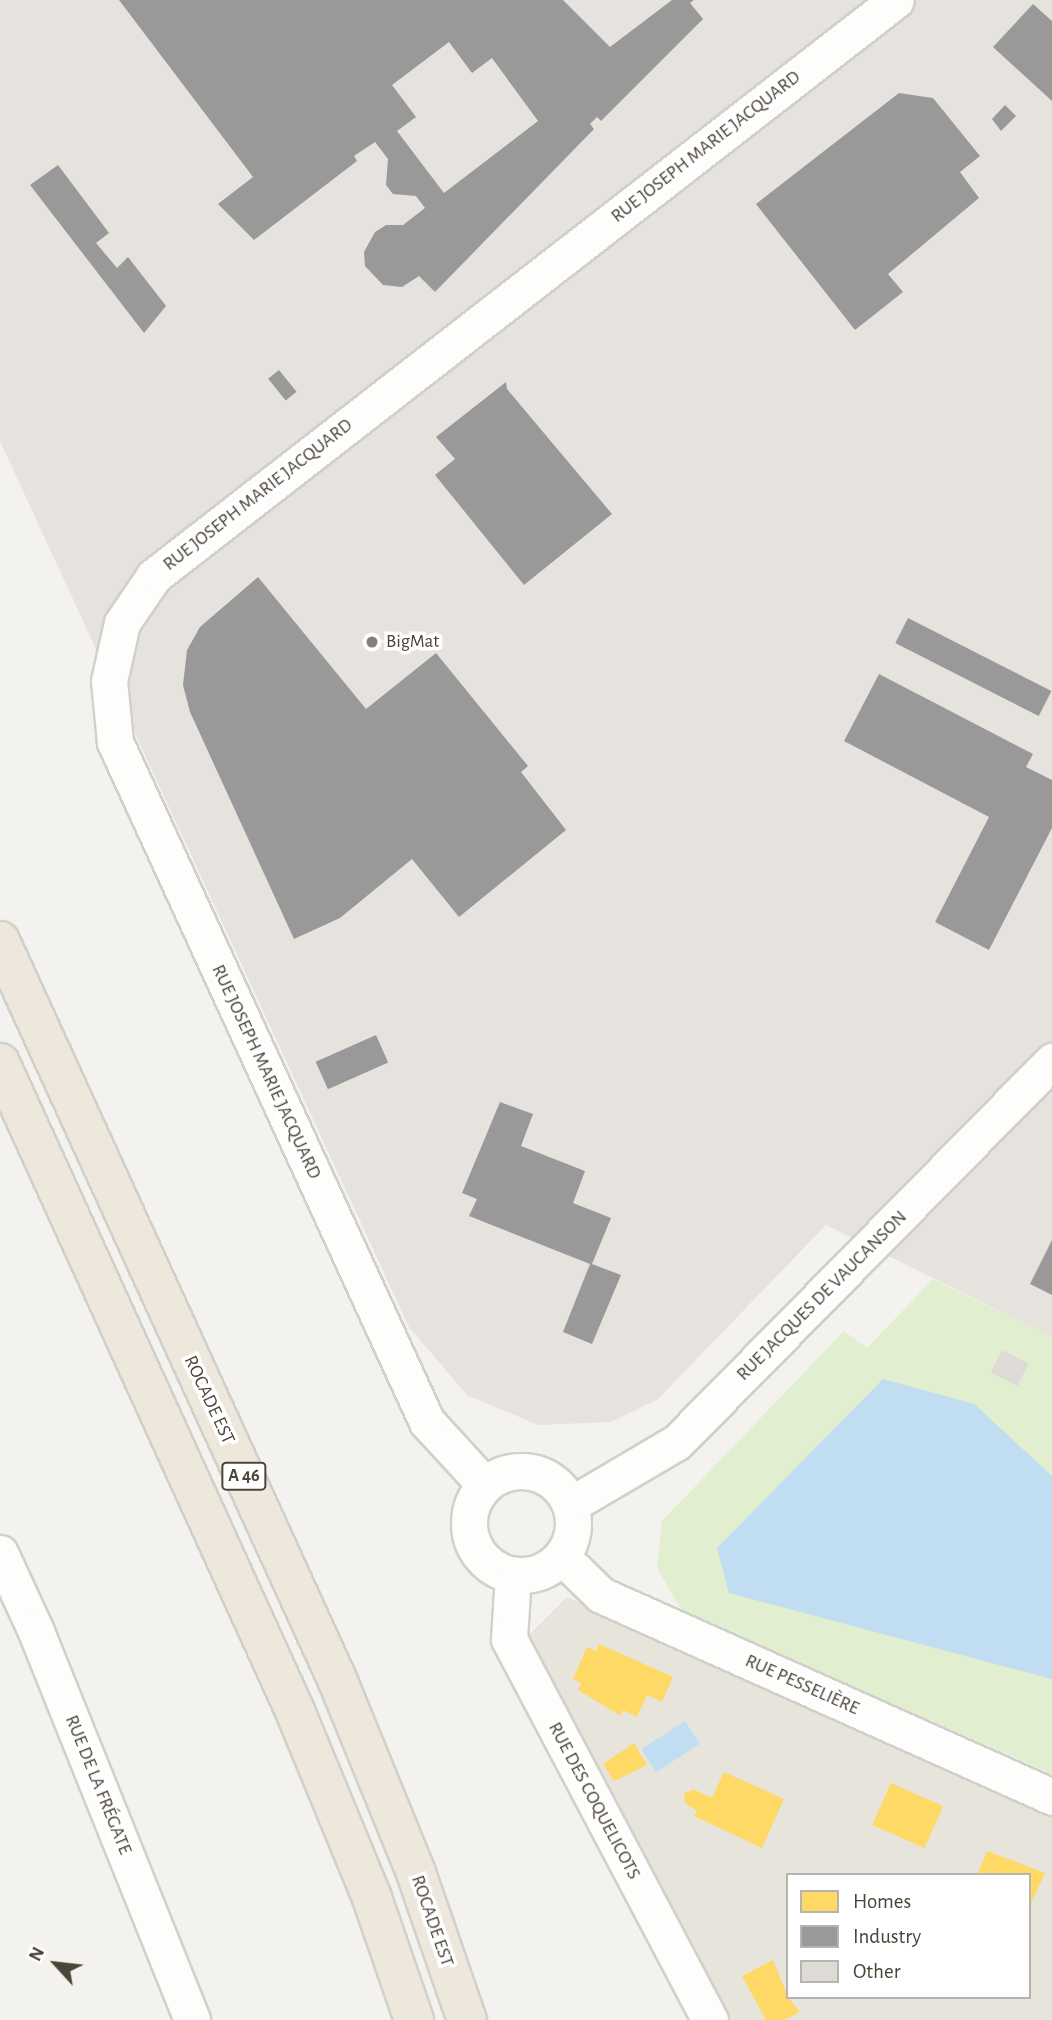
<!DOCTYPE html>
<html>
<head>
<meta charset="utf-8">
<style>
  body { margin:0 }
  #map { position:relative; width:1052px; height:2020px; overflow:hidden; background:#f4f2ee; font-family:"Alegreya Sans",sans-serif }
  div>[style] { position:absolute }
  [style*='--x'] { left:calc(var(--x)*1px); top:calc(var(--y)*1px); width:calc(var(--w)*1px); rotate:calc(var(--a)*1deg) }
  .residential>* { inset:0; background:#e7e4dc }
  .industrial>* { inset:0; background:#e6e2de }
  .green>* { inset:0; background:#e1eecf }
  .water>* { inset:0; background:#c0ddf1; transform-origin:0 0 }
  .homes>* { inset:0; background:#ffd966; transform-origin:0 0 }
  .industry>* { inset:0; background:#999; transform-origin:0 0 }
  .building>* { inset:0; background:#dedbd6; transform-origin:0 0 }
  .roads { filter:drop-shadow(2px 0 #d2d0cb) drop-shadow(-2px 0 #d2d0cb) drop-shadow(0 2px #d2d0cb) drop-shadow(0 -2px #d2d0cb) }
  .minor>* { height:35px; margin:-17.5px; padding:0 17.5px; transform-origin:17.5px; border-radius:17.5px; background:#fdfdfc }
  .minor>.ring { margin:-17.5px; padding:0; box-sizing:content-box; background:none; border:35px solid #fdfdfc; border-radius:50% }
  .motorway>* { height:38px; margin:-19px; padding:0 19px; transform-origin:19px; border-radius:19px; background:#ede8db }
  .dots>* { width:19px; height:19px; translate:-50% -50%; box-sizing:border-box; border:4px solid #fff; border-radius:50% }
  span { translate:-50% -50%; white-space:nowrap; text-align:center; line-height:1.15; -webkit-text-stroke:7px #fff; paint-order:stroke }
  .shield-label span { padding:2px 5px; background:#fff; border:2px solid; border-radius:5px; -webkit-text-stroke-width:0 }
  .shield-label { font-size:18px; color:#4b4439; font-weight:700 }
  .street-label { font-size:19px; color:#4b4439 }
  .poi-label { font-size:19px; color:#4b4439 }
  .left { translate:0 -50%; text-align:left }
  .legend { position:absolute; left:786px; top:1873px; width:245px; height:126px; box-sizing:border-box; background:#fff; border:2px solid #b7b4b0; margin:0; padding:9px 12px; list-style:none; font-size:21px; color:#4b4439 }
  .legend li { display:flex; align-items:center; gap:14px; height:35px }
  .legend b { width:35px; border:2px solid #b7b4b0 }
  .north { position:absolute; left:21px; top:1929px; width:70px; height:70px; -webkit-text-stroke:5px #fff; paint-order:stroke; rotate:297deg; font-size:19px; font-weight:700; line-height:28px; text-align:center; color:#4b4439 }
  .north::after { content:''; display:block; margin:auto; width:24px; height:32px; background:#4b4439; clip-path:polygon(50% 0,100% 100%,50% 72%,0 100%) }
</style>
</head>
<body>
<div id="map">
  <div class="residential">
    <div style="clip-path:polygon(evenodd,567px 1597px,1052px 1817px,1052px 2020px,732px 2020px,528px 1636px,567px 1597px,788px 1875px,1029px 1875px,1029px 1997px,788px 1997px,788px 1875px)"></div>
  </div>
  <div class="industrial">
    <div style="clip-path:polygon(0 0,1052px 0,1052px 1337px,826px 1225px,658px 1399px,611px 1422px,538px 1425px,467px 1395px,409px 1327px,0 441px)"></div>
  </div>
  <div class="green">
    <div style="clip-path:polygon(933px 1279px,1052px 1337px,1052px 1774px,682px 1611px,657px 1568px,662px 1521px,844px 1331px,867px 1348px)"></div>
  </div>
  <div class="water">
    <div style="clip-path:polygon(883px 1379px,974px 1404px,1052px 1476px,1052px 1679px,729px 1593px,717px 1548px)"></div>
    <div style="left:685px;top:1721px;width:27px;height:52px;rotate:57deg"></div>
  </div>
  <div class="homes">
    <div style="clip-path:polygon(599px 1644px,673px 1677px,662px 1702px,647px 1695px,637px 1717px,623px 1710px,621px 1716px,578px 1690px,581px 1683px,573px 1679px,587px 1647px,596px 1651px)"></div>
    <div style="clip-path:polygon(634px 1743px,647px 1765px,614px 1781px,603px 1764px)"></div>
    <div style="clip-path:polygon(724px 1772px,784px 1799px,762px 1848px,694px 1816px,697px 1811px,685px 1803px,684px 1794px,693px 1789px,712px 1798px)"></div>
    <div style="left:891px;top:1783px;width:57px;height:46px;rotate:24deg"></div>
    <div style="clip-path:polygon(987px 1851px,1045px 1873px,1029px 1908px,1029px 1875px,977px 1875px)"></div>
    <div style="clip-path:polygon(773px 1960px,788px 1997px,800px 2012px,784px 2020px,766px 2020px,742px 1976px)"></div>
  </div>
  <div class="industry">
    <div style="clip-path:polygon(evenodd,119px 0,563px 0,610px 47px,672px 0,694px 0,690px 3px,703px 19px,601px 121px,597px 117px,590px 124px,594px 129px,435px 292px,419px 276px,402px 287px,383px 285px,365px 266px,364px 252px,375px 232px,386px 225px,403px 225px,425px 208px,416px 196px,393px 194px,386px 185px,388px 159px,375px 142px,354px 156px,357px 161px,254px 240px,218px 204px,253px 177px,119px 0,449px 42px,472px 73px,492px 58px,538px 121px,444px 193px,397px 131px,416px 117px,392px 85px,449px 42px)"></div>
    <div style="clip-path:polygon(1033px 4px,1052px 21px,1052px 101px,993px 47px)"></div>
    <div style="clip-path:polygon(899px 93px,933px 98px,980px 156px,960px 172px,979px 198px,888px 274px,903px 292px,855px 330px,756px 204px)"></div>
    <div style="clip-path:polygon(1005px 105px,1016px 116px,1001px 131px,992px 119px)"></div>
    <div style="clip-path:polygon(58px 165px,109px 233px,96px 243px,117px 268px,128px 257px,166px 306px,144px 333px,30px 185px)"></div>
    <div style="left:279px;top:370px;width:28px;height:14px;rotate:51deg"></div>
    <div style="clip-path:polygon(506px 382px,507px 389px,612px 514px,524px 585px,435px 475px,455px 459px,436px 437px)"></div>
    <div style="clip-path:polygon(258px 577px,366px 709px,436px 653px,528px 766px,521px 772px,566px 830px,459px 917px,412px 859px,340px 918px,294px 939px,190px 712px,183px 685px,187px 650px,200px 627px)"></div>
    <div style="left:908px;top:618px;width:161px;height:28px;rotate:27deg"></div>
    <div style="clip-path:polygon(879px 674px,1033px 754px,1026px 767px,1052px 780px,1052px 828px,989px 950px,935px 922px,989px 817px,844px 741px)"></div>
    <div style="left:376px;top:1035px;width:30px;height:66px;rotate:66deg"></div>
    <div style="clip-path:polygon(500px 1102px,533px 1114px,521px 1146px,585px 1171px,573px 1203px,611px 1218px,592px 1264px,621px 1275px,592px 1344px,563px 1332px,590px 1264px,469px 1216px,477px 1199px,462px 1193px)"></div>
    <div style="clip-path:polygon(1052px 1240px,1052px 1295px,1030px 1284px)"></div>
  </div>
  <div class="building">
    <div style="left:1002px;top:1350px;width:30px;height:25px;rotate:27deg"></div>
  </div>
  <div class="roads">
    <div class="minor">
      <div class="ring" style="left:469px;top:1471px;width:69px;height:69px"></div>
      <div style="--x:485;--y:1485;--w:86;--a:-132.6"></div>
      <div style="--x:427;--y:1422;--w:748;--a:-114.65"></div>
      <div style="--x:115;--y:742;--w:61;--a:-95.6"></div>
      <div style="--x:109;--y:681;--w:59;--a:-77.4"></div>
      <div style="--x:122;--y:623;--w:57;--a:-55.8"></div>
      <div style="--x:154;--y:576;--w:939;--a:-37.82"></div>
      <div style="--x:570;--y:1505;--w:124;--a:-30.5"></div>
      <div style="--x:677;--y:1442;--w:535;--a:-45.45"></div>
      <div style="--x:0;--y:1553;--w:84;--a:65.3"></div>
      <div style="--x:35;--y:1629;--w:421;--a:68.1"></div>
      <div style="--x:562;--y:1557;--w:54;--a:44.3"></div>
      <div style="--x:601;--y:1595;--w:494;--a:24.1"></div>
      <div style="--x:513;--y:1575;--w:64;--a:93.6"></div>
      <div style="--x:509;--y:1639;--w:431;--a:62.2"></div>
    </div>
    <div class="motorway">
      <div style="--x:0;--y:941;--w:811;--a:65.46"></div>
      <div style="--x:337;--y:1679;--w:209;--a:67.8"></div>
      <div style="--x:416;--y:1873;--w:156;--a:70.9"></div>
      <div style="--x:0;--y:1063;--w:712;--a:65.52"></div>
      <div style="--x:295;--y:1711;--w:202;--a:67.6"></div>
      <div style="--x:372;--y:1898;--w:129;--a:71"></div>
    </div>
  </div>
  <div class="dots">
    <div style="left:372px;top:642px;background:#868178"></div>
  </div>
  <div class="shield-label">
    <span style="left:244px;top:1476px">A 46</span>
  </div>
  <div class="street-label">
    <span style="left:706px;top:147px;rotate:-38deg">RUE JOSEPH MARIE JACQUARD</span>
    <span style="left:258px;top:495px;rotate:-38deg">RUE JOSEPH MARIE JACQUARD</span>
    <span style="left:266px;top:1072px;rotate:65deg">RUE JOSEPH MARIE JACQUARD</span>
    <span style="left:822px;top:1296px;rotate:-45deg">RUE JACQUES DE VAUCANSON</span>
    <span style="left:209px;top:1400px;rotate:65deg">ROCADE EST</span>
    <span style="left:802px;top:1685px;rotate:24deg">RUE PESSELIÈRE</span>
    <span style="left:98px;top:1785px;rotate:68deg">RUE DE LA FRÉGATE</span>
    <span style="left:594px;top:1801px;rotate:62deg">RUE DES COQUELICOTS</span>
    <span style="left:432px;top:1921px;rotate:71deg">ROCADE EST</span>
  </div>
  <div class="poi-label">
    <span class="left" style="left:386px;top:642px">BigMat</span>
  </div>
  <ul class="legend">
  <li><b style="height:19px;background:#ffd966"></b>Homes</li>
  <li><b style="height:19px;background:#999"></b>Industry</li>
  <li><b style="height:19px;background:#dedbd6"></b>Other</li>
  </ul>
  <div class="north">N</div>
</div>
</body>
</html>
